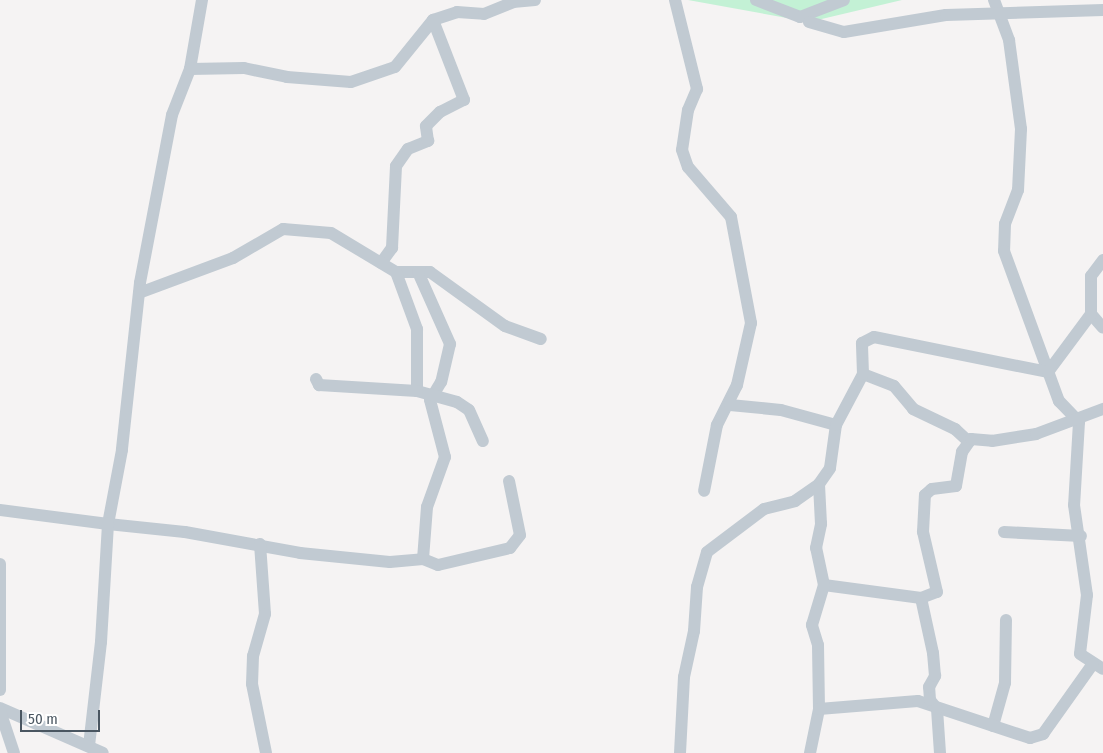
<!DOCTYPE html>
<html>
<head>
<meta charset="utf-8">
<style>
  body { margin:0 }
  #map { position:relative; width:1103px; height:753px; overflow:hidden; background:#f5f3f3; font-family:"Fira Sans Condensed",sans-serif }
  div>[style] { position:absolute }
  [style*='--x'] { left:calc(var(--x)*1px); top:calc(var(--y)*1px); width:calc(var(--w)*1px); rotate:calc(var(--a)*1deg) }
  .green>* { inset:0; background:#c3f1d5 }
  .minor>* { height:12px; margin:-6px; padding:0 6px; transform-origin:6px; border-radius:6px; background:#c1cad2 }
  span { translate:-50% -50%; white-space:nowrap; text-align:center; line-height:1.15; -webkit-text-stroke:4px #fff; paint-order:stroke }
  .scale { position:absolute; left:20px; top:710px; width:80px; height:22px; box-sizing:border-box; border:2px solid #4a5661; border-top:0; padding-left:6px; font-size:15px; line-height:18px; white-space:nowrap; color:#4a5661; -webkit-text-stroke:4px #fff; paint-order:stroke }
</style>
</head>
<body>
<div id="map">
  <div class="green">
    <div style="clip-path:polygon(688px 0,902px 0,809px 22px)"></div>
  </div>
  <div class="minor">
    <div style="--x:202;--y:0;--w:70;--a:99.9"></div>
    <div style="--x:190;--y:69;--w:49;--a:111.4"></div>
    <div style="--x:172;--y:115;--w:171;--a:100.8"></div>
    <div style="--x:140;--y:283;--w:168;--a:96.2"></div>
    <div style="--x:122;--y:450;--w:75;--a:100.7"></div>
    <div style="--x:108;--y:524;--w:77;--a:5.9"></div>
    <div style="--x:185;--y:532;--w:117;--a:10.3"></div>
    <div style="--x:300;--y:553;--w:90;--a:5.7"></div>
    <div style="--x:390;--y:562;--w:33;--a:-5"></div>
    <div style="--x:423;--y:559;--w:16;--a:22"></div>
    <div style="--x:438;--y:565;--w:74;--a:-13.3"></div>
    <div style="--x:510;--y:548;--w:16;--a:-52"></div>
    <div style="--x:520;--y:535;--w:55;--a:-101.5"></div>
    <div style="--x:675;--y:0;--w:92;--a:76.1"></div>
    <div style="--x:697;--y:89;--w:23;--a:113"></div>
    <div style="--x:688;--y:110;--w:40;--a:98.5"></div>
    <div style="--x:682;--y:150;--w:18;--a:71"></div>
    <div style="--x:688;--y:167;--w:66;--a:49.3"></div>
    <div style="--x:731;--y:217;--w:108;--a:79.3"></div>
    <div style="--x:751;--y:323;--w:64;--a:102.7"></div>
    <div style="--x:737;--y:385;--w:45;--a:116.6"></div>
    <div style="--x:717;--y:425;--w:67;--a:101.1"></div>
    <div style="--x:756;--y:0;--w:47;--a:21.1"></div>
    <div style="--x:800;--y:17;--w:47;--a:-21.1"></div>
    <div style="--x:994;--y:0;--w:43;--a:69.4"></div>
    <div style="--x:1009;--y:40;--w:90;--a:82.3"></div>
    <div style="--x:1021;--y:129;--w:61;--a:92.8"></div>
    <div style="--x:1018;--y:190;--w:36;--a:111"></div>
    <div style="--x:1005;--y:224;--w:27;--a:92"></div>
    <div style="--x:1004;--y:251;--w:160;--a:69.9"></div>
    <div style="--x:1059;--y:401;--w:29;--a:46"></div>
    <div style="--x:1079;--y:422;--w:83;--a:93.4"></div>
    <div style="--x:1074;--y:505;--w:91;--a:81.8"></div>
    <div style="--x:1087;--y:595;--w:59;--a:96.8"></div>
    <div style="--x:1080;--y:654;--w:27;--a:33"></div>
    <div style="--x:809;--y:22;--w:36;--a:16"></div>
    <div style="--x:844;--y:32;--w:103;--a:-9.5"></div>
    <div style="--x:946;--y:15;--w:157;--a:-1.8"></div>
    <div style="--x:190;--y:69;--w:54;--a:-1.1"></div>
    <div style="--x:244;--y:68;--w:44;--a:11.8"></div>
    <div style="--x:287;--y:77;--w:64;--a:4.5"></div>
    <div style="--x:351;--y:82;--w:46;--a:-18.8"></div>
    <div style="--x:395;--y:67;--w:60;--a:-51"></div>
    <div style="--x:433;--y:20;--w:25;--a:-18"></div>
    <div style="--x:457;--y:12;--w:27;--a:4"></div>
    <div style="--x:484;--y:14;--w:31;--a:-22"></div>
    <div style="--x:513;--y:2;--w:22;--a:-5"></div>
    <div style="--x:381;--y:263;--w:19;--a:-54"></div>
    <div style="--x:392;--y:248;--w:82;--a:-87.2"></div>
    <div style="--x:396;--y:166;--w:21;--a:-55"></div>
    <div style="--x:408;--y:149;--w:22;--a:-22"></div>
    <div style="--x:428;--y:141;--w:15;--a:-98"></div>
    <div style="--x:426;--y:126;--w:20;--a:-45"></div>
    <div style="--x:440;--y:112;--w:27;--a:-27"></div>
    <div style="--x:464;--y:100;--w:86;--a:-111.2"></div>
    <div style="--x:396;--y:272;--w:22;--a:0"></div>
    <div style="--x:418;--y:272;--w:79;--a:66"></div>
    <div style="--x:450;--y:344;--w:39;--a:103"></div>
    <div style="--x:441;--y:382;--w:21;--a:121"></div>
    <div style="--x:430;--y:400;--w:59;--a:75.3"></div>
    <div style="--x:445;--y:457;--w:53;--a:109.8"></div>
    <div style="--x:427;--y:507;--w:52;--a:94.4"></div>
    <div style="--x:418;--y:272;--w:12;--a:0"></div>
    <div style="--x:430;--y:272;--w:92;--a:35.8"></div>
    <div style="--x:505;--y:326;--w:38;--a:20"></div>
    <div style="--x:139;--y:293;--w:100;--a:-20.4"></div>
    <div style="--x:233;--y:258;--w:58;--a:-30.1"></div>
    <div style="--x:283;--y:229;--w:48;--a:4.8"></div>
    <div style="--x:331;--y:233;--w:76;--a:31"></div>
    <div style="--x:396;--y:272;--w:61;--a:69.8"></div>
    <div style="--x:417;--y:329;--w:62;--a:90"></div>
    <div style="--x:417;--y:391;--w:41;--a:15.4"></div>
    <div style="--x:457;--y:402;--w:14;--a:34"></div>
    <div style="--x:469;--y:410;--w:34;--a:66"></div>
    <div style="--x:1091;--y:314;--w:18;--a:49"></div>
    <div style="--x:863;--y:374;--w:33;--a:21"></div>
    <div style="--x:894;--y:386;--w:30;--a:50"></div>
    <div style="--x:913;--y:409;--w:47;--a:25.5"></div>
    <div style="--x:955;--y:429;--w:19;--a:43"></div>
    <div style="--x:316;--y:379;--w:7;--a:63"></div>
    <div style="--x:319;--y:385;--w:98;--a:3.5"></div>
    <div style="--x:730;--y:405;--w:51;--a:5.6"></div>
    <div style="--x:781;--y:410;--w:57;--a:15.3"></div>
    <div style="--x:0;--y:510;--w:109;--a:7.4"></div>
    <div style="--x:108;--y:524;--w:118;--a:93.4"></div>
    <div style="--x:101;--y:642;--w:104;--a:96.6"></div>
    <div style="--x:1004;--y:532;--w:77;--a:3"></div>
    <div style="--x:260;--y:544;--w:70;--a:85.9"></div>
    <div style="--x:265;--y:614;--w:44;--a:105.9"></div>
    <div style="--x:253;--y:656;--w:28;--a:92"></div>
    <div style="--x:252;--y:684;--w:70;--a:78.5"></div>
    <div style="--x:0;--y:564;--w:126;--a:90"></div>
    <div style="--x:824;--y:585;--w:98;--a:7.6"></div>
    <div style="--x:0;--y:708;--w:112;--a:23.6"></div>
    <div style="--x:819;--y:709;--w:64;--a:-90.9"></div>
    <div style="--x:818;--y:645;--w:21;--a:-107"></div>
    <div style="--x:812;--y:625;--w:42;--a:-73.3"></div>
    <div style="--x:824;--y:585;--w:38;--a:-102"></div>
    <div style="--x:816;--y:548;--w:25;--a:-78"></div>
    <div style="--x:821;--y:524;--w:40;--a:-92.9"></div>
    <div style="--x:819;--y:484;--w:19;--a:-55"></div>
    <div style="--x:830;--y:468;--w:43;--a:-82.1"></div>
    <div style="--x:836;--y:425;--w:58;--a:-62.1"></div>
    <div style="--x:863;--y:374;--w:31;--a:-92"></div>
    <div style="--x:862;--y:343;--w:13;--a:-27"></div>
    <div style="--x:874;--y:337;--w:177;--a:11.4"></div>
    <div style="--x:1048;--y:372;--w:72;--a:-53.4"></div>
    <div style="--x:1091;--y:314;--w:38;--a:-90"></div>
    <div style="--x:1091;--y:276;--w:20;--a:-53"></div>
    <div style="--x:0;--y:711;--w:44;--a:71.6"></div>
    <div style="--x:993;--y:726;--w:45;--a:-74.4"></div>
    <div style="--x:1005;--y:683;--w:63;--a:-89.1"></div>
    <div style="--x:680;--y:753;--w:76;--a:-87"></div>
    <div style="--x:684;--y:677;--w:47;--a:-77.7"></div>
    <div style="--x:694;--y:631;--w:44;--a:-86.1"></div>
    <div style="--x:697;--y:587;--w:36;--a:-74"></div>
    <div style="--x:707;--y:552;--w:71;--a:-37"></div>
    <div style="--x:764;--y:509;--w:32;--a:-14"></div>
    <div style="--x:795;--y:501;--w:29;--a:-35"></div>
    <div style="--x:810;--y:753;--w:45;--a:-78.4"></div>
    <div style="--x:819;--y:709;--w:99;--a:-4.6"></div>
    <div style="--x:918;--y:701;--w:118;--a:18.3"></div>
    <div style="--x:1030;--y:738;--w:14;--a:-17"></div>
    <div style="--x:1043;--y:734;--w:85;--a:-54.6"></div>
    <div style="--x:940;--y:753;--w:44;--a:-93.9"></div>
    <div style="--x:937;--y:709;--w:11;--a:-128"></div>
    <div style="--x:930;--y:700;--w:13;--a:-94"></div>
    <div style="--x:929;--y:687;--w:13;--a:-61"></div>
    <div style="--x:935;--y:676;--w:23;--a:-95"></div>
    <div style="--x:933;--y:653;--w:56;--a:-102.3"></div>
    <div style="--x:921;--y:598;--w:17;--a:-21"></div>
    <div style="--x:937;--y:592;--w:62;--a:-103.1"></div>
    <div style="--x:923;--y:532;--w:37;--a:-87"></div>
    <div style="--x:925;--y:495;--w:9;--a:-41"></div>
    <div style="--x:932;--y:489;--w:24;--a:-7"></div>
    <div style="--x:956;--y:486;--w:35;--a:-80"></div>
    <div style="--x:962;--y:452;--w:16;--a:-55"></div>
    <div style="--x:971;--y:439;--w:21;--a:5"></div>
    <div style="--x:992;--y:441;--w:45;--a:-9"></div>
    <div style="--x:1036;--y:434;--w:72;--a:-20.5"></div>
  </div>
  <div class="scale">50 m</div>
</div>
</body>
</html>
